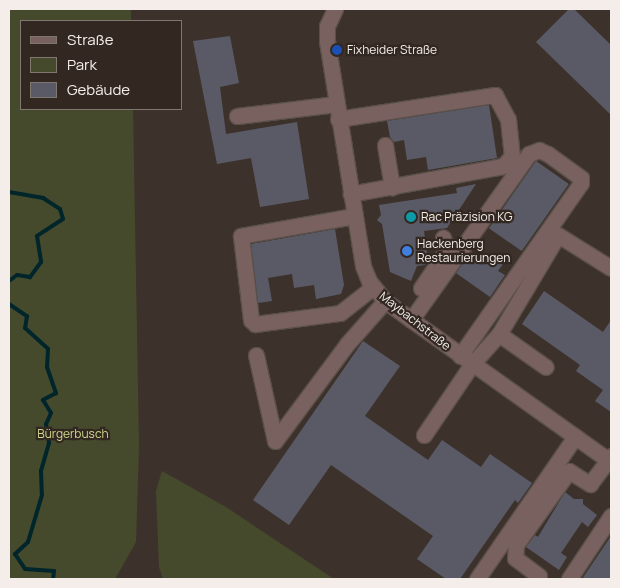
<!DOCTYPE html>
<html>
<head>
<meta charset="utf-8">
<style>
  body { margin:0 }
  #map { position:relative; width:620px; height:588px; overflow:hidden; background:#3d322b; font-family:Manrope,sans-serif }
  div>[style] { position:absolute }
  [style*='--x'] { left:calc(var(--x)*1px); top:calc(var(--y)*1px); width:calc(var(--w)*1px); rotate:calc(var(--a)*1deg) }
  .green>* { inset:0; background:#464a2d }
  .stream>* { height:4px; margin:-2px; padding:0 2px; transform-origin:2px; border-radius:2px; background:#00252a }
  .building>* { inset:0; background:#5a5a67; transform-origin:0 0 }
  .roads { filter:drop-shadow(1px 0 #5a5049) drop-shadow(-1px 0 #5a5049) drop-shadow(0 1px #5a5049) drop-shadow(0 -1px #5a5049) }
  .minor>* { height:15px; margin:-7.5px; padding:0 7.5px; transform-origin:7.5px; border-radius:7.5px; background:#796160 }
  .dots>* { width:14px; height:14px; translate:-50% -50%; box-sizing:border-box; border:2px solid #322821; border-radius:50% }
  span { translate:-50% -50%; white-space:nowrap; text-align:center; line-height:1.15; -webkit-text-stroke:4.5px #322821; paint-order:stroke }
  .poi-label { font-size:12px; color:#f4ede9 }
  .left { translate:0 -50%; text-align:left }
  .street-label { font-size:12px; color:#f4ede9 }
  .park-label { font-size:12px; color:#ccd88b }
  .frame { position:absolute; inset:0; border:10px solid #f4ede9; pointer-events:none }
  .legend { position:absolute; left:20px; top:20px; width:162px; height:90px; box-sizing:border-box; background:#322821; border:1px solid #807771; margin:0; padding:6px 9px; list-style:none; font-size:15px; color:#f4ede9 }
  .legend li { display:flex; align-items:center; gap:10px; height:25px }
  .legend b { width:25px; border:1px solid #807771 }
</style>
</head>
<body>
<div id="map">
  <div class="green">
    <div style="clip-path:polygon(9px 9px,131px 9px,131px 21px,21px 21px,21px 109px,133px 109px,139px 446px,136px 542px,115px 579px,9px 579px)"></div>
    <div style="clip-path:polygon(162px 471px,226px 507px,334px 579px,163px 579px,159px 567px,156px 491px)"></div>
  </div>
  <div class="stream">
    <div style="--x:9;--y:192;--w:35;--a:10"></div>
    <div style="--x:43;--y:198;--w:20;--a:33"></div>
    <div style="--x:60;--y:209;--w:10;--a:73"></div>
    <div style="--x:63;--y:219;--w:31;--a:147"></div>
    <div style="--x:37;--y:236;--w:26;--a:81"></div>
    <div style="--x:41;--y:262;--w:19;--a:126"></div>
    <div style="--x:30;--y:277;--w:13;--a:-171"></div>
    <div style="--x:17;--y:275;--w:10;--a:143"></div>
    <div style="--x:9;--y:304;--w:22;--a:34"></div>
    <div style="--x:27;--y:316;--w:12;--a:99"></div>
    <div style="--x:25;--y:328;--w:31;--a:42"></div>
    <div style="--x:48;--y:349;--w:18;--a:93"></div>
    <div style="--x:47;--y:367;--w:28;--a:71"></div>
    <div style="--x:56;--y:393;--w:15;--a:152"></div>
    <div style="--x:43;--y:400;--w:15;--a:58"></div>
    <div style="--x:51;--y:413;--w:12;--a:114"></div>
    <div style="--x:46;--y:424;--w:19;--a:81"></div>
    <div style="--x:49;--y:443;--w:29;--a:106"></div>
    <div style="--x:41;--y:471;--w:24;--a:88"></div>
    <div style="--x:42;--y:495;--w:49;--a:106.6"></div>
    <div style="--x:28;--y:542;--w:18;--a:137"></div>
    <div style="--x:15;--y:554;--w:18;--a:56"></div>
    <div style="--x:25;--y:569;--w:29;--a:4"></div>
    <div style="--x:54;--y:571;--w:8;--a:97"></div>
  </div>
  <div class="building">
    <div style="clip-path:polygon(569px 9px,574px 9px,611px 45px,611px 115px,536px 42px)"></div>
    <div style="clip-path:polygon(230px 36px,239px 83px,220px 87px,226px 134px,297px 122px,309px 199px,260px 207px,251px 158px,217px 164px,193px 41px)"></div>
    <div style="clip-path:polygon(489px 105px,497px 158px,428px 170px,426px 157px,407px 160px,404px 140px,394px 142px,390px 137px,387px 121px)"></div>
    <div style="left:536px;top:161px;width:40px;height:82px;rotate:35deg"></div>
    <div style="clip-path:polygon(476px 184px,447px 228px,424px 231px,428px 261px,425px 265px,417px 266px,411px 281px,390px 272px,382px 224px,377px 220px,381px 215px,379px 205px,457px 193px,456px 188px)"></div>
    <div style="clip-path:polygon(335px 229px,344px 285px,341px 294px,316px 299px,314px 285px,294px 288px,292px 274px,268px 278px,272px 301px,258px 303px,251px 244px)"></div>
    <div style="clip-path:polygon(471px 252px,485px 261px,490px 255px,503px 264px,498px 271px,505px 275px,490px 297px,456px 273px)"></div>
    <div style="clip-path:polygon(544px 291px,603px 332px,611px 320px,611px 412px,595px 401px,603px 390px,576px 371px,580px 365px,522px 324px)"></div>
    <div style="clip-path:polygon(363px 341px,400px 366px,365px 416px,428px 460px,442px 440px,481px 467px,490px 454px,532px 483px,518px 503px,515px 500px,460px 579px,446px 579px,417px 559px,433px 536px,331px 465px,289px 525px,253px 500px)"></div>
    <div style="clip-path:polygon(565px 492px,574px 499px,583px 499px,583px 504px,597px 515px,588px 527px,582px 522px,561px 553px,567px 557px,559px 570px,526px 547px,535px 535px,538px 537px)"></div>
    <div style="clip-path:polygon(611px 536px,611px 579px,582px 579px)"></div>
  </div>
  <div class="roads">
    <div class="minor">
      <div style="--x:335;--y:9;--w:19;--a:115"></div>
      <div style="--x:327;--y:26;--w:15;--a:90"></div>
      <div style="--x:327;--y:41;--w:228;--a:80.9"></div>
      <div style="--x:363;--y:266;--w:16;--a:68"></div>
      <div style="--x:369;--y:281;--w:26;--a:51"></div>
      <div style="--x:385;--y:301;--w:277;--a:35.5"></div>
      <div style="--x:237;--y:116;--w:100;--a:-6.9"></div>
      <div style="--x:338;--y:119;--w:159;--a:-8.7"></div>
      <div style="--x:495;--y:95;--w:27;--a:62"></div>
      <div style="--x:508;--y:119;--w:37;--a:84"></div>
      <div style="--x:512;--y:156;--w:13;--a:132"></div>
      <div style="--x:503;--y:166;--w:155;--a:169.6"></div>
      <div style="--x:385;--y:145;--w:43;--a:80.5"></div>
      <div style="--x:354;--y:216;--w:115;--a:170"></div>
      <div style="--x:241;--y:236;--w:85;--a:83.2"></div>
      <div style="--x:251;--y:320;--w:6;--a:45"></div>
      <div style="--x:255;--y:324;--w:86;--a:-7.4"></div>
      <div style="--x:340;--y:313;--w:42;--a:-38.2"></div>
      <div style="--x:421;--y:288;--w:46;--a:-55.6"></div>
      <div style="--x:447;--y:250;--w:13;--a:-108"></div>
      <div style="--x:411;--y:320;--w:204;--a:-54.6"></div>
      <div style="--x:529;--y:154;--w:11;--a:-22"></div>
      <div style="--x:539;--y:150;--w:10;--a:24"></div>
      <div style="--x:548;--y:154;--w:41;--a:36"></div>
      <div style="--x:581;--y:178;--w:5;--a:90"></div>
      <div style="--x:581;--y:183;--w:211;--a:125"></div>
      <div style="--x:499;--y:334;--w:57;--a:35.1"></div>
      <div style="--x:256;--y:355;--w:88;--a:77.5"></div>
      <div style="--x:275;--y:441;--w:121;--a:-53.4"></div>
      <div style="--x:347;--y:344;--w:57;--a:-48.5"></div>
      <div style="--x:424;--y:435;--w:86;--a:-55.9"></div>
      <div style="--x:472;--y:364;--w:40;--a:-48"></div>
      <div style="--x:499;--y:334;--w:115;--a:-59.2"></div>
      <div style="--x:558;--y:235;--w:62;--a:31.9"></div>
      <div style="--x:539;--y:576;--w:30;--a:-143"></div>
      <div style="--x:515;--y:558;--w:13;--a:-86"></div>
      <div style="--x:516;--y:545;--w:91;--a:-54.4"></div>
      <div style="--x:569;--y:471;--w:25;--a:32"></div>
      <div style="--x:590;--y:484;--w:35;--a:-53"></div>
      <div style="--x:477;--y:579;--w:173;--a:-55.4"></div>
      <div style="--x:569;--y:579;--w:76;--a:-56.3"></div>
    </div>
  </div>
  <div class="dots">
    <div style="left:337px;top:50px;background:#1a4fb4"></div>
    <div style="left:411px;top:217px;background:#0f9aa8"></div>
    <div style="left:407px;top:251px;background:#3f7fe0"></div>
  </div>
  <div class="poi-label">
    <span class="left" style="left:347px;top:50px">Fixheider Straße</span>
    <span class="left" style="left:421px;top:217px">Rac Präzision KG</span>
    <span class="left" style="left:417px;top:251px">Hackenberg<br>Restaurierungen</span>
  </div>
  <div class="street-label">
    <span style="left:415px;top:321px;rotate:38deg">Maybachstraße</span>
  </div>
  <div class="park-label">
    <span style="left:73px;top:434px">Bürgerbusch</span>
  </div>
  <div class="frame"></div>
  <ul class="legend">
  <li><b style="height:6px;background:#796160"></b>Straße</li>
  <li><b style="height:14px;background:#464a2d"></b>Park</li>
  <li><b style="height:14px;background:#5a5a67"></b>Gebäude</li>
  </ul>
</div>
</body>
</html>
